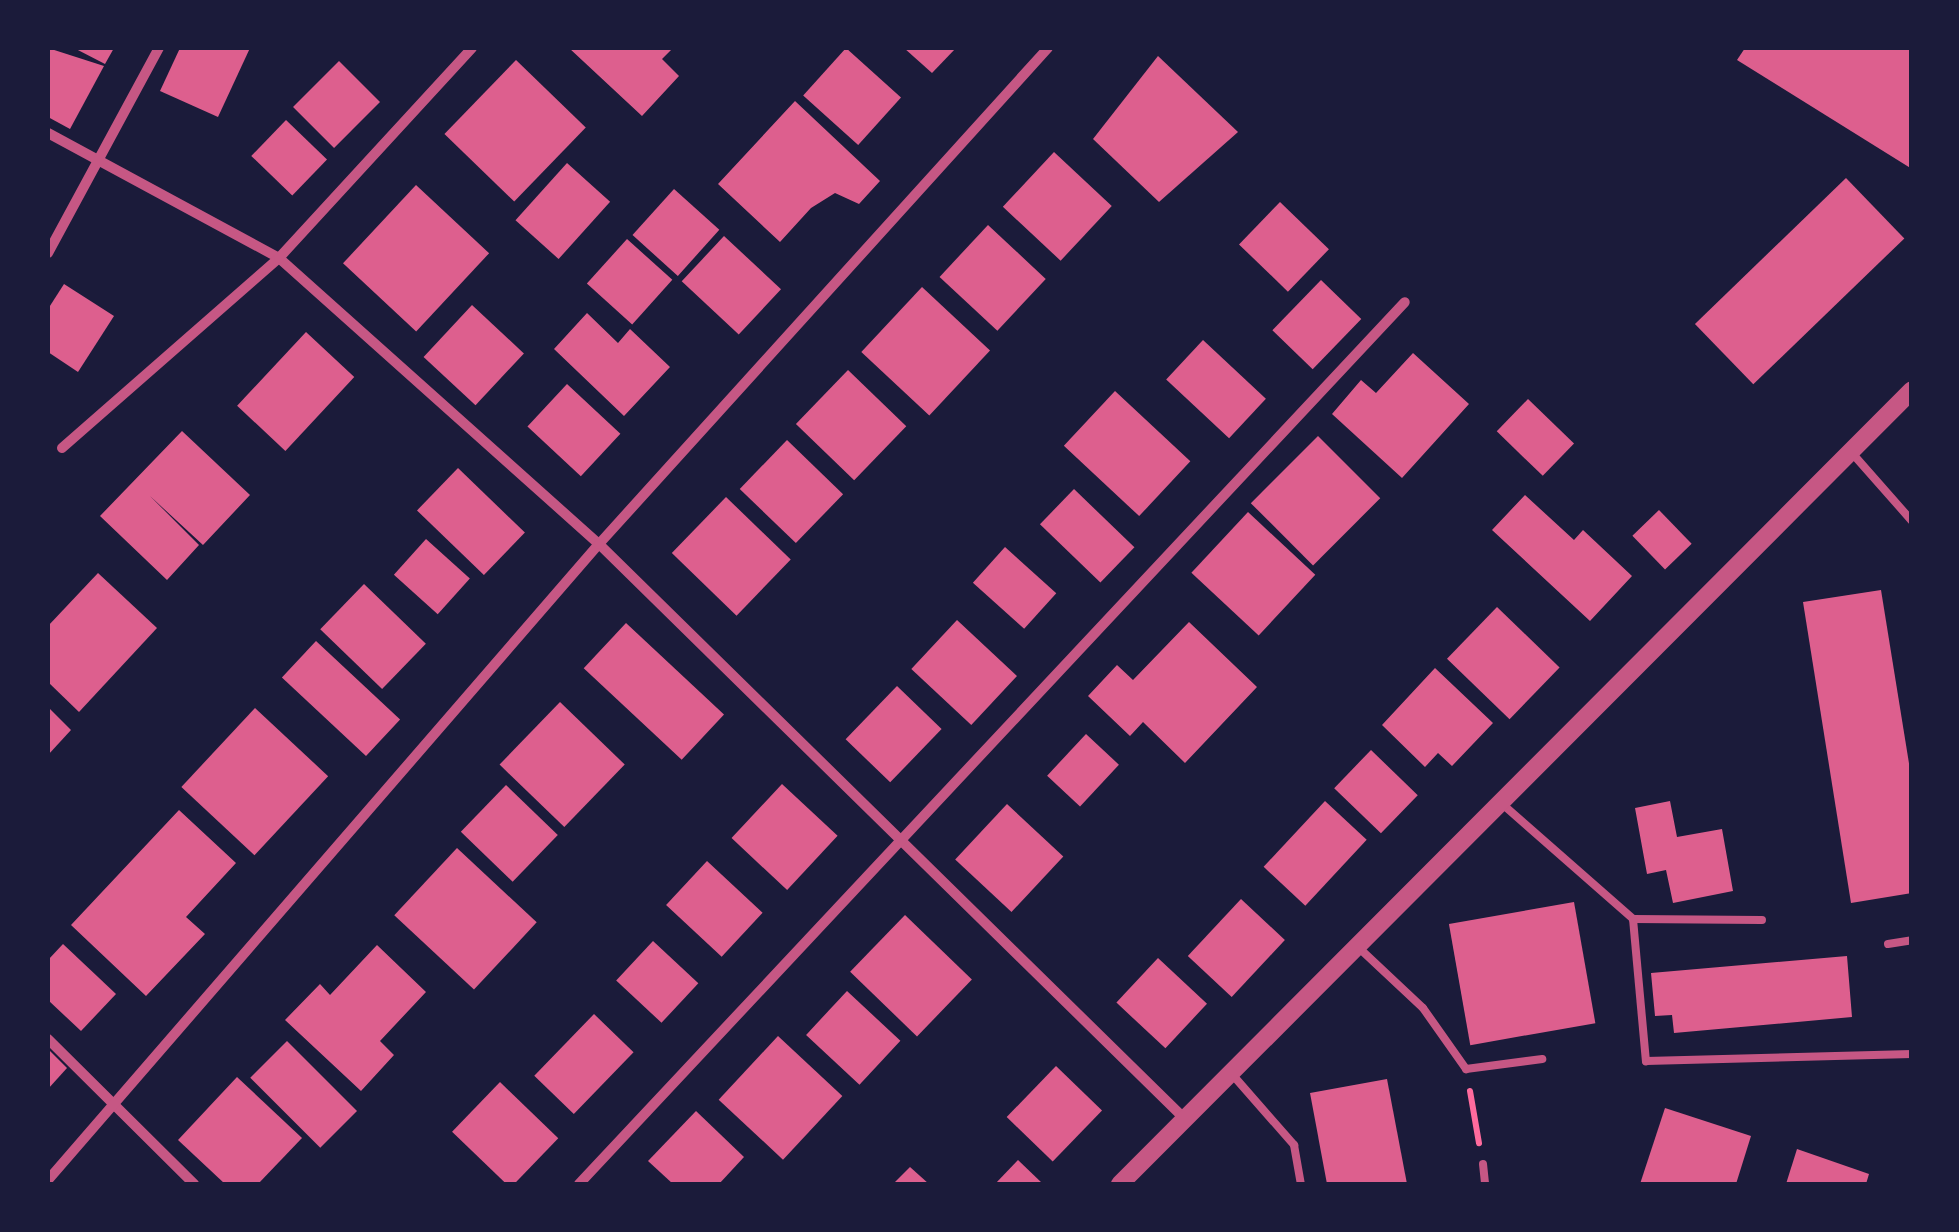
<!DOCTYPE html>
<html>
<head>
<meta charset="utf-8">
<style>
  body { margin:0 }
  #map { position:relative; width:1959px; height:1232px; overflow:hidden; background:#1b1b3a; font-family:Commissioner,sans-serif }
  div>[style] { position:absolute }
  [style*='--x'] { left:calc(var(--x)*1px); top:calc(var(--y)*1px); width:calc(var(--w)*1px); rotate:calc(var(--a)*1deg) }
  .building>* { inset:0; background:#dd5f8e; transform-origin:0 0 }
  .path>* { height:6px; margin:-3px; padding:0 3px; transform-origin:3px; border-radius:3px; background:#ff6b9d }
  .service>* { height:8px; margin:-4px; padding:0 4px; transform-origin:4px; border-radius:4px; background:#c65784 }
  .minor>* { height:10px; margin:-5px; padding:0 5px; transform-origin:5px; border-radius:5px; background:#c65784 }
  .tertiary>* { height:18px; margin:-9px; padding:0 9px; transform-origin:9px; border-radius:9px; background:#c65784 }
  span { translate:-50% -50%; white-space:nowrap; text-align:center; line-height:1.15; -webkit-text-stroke:8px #1b1b3a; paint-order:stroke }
  .frame { position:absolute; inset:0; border:50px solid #1b1b3a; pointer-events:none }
</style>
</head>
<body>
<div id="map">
  <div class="building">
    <div style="clip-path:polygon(48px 48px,104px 66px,70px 129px,48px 117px)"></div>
    <div style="clip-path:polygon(74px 48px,114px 48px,105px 64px)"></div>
    <div style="clip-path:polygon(180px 48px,250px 48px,218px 117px,160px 91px)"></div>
    <div style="clip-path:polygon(569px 48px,673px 48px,662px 59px,679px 76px,642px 116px)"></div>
    <div style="left:846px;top:48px;width:74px;height:64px;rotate:42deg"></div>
    <div style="clip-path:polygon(904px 48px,956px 48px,932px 73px)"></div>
    <div style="clip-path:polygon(1745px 48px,1912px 48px,1912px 169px,1737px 60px)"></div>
    <div style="clip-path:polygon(1158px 56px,1238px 132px,1159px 202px,1093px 139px)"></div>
    <div style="left:516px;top:60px;width:97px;height:103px;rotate:44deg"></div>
    <div style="left:339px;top:61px;width:58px;height:65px;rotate:45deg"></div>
    <div style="clip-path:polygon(795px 101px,880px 181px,859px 204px,835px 193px,811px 208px,780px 242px,718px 184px)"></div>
    <div style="left:286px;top:120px;width:57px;height:50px;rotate:44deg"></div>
    <div style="left:1054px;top:152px;width:79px;height:75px;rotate:43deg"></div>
    <div style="left:567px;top:163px;width:58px;height:77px;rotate:42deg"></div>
    <div style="left:1846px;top:178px;width:84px;height:210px;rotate:46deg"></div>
    <div style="left:416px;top:185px;width:100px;height:107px;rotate:43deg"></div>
    <div style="left:674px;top:189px;width:61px;height:62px;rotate:42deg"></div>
    <div style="left:1280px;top:202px;width:68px;height:59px;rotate:44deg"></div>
    <div style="left:988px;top:225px;width:79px;height:71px;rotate:43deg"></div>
    <div style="left:724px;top:236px;width:78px;height:62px;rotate:43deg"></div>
    <div style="left:627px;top:239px;width:61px;height:60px;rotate:42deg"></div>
    <div style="left:1321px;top:280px;width:56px;height:70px;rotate:44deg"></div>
    <div style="clip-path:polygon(64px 284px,114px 316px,78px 372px,48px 352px,48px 309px)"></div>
    <div style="left:922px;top:287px;width:93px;height:89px;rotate:43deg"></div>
    <div style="left:472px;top:305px;width:71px;height:71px;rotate:43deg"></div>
    <div style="clip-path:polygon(587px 313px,618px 343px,630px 329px,670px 367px,624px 416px,554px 349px)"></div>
    <div style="left:306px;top:332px;width:66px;height:101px;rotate:43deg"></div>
    <div style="left:1203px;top:340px;width:86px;height:54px;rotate:43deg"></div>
    <div style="clip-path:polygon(1413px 353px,1469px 404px,1402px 478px,1332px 414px,1361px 380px,1376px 393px)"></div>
    <div style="left:848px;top:370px;width:81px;height:75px;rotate:44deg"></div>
    <div style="left:567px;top:384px;width:73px;height:58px;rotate:43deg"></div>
    <div style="left:1115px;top:391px;width:103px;height:75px;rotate:43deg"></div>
    <div style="left:1528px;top:399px;width:64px;height:45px;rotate:44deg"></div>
    <div style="clip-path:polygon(182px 431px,250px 495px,203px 545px,150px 496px,199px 545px,167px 580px,100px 516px)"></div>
    <div style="left:1318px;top:436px;width:88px;height:95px;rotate:45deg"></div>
    <div style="left:787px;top:440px;width:78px;height:68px;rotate:44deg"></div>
    <div style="left:458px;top:468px;width:93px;height:59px;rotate:44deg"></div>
    <div style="left:1074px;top:489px;width:84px;height:49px;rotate:44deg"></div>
    <div style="clip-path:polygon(1525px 495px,1574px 540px,1583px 530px,1632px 576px,1590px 621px,1492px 530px)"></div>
    <div style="left:726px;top:497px;width:90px;height:78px;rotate:44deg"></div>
    <div style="left:1659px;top:510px;width:47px;height:37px;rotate:46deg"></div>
    <div style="left:1248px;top:512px;width:92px;height:83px;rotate:43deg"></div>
    <div style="left:426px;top:539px;width:59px;height:48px;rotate:42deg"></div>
    <div style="left:1005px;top:547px;width:69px;height:48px;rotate:42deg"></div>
    <div style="clip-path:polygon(98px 573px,157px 628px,79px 712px,48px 682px,48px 626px)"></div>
    <div style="left:364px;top:584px;width:86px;height:63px;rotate:44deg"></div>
    <div style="clip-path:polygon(1881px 590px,1912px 782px,1912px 893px,1851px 903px,1803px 602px)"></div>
    <div style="left:1497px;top:607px;width:87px;height:72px;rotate:44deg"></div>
    <div style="left:957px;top:620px;width:82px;height:67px;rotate:43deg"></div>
    <div style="clip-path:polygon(1189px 622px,1257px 687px,1185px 763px,1143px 722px,1130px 736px,1088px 696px,1117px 665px,1133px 680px)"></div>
    <div style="left:626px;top:623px;width:134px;height:62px;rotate:43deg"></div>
    <div style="left:316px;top:641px;width:115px;height:50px;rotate:43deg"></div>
    <div style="clip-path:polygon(1435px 668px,1493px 723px,1452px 766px,1438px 753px,1425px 767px,1382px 725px)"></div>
    <div style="left:897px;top:686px;width:62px;height:74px;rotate:44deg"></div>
    <div style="left:560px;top:702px;width:90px;height:87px;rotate:44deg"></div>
    <div style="clip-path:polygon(48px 707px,71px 730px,48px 755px)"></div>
    <div style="left:255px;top:708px;width:100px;height:108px;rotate:43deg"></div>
    <div style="left:1086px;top:734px;width:45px;height:57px;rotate:43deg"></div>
    <div style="left:1371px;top:750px;width:65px;height:53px;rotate:44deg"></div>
    <div style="left:782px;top:784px;width:76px;height:74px;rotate:43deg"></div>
    <div style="left:506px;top:785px;width:72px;height:65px;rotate:44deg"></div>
    <div style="left:1325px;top:801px;width:57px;height:90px;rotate:43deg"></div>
    <div style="clip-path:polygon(1670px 801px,1677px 837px,1722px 829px,1733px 891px,1673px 903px,1666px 870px,1647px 874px,1635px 808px)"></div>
    <div style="left:1007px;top:804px;width:77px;height:76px;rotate:43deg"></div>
    <div style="clip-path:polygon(179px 810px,236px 863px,186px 917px,205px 934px,146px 996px,71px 925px)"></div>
    <div style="left:457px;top:848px;width:109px;height:92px;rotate:43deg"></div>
    <div style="left:707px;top:861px;width:76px;height:60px;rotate:43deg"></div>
    <div style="left:1241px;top:899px;width:60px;height:78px;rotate:43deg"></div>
    <div style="left:1574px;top:902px;width:123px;height:127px;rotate:80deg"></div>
    <div style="left:905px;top:915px;width:93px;height:79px;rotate:44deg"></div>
    <div style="left:653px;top:941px;width:62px;height:54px;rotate:43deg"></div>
    <div style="clip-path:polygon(63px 944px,116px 994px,81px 1031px,48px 1000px,48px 960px)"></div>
    <div style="clip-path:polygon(377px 945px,426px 992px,380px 1041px,394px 1055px,361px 1091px,285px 1020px,320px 984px,330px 995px)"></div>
    <div style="clip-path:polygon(1847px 956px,1852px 1017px,1674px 1033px,1672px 1015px,1655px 1016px,1651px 973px)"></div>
    <div style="left:1158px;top:958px;width:67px;height:61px;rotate:43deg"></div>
    <div style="left:847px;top:991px;width:73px;height:60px;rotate:43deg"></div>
    <div style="left:594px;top:1014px;width:55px;height:86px;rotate:44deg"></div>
    <div style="left:778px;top:1036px;width:88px;height:87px;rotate:43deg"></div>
    <div style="left:287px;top:1041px;width:99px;height:52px;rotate:45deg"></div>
    <div style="clip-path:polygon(48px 1049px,67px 1068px,48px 1089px)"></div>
    <div style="left:1056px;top:1066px;width:64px;height:71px;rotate:44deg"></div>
    <div style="clip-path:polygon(237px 1077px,302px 1138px,258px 1184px,225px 1184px,178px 1140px)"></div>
    <div style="clip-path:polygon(1387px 1079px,1407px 1184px,1327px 1184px,1310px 1093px)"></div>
    <div style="left:500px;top:1082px;width:81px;height:69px;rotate:44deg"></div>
    <div style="clip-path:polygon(1665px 1108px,1751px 1136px,1736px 1184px,1640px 1184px)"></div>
    <div style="clip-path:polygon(696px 1111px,744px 1157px,719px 1184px,673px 1184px,648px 1161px)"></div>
    <div style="clip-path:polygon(1797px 1149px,1869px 1174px,1866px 1184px,1786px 1184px)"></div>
    <div style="clip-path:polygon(1018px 1160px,1043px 1184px,995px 1184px)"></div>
    <div style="clip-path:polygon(910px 1167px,929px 1184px,893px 1184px)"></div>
  </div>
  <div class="path">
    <div style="--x:1470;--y:1091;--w:53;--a:80.2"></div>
  </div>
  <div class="service">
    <div style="--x:1852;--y:453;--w:91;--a:48.6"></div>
    <div style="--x:1500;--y:802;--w:177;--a:41.3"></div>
    <div style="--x:1633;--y:919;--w:129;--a:0.4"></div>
    <div style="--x:1633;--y:919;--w:143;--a:84.8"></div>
    <div style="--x:1646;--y:1061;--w:266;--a:-1.5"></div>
    <div style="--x:1888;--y:944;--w:24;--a:-9"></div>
    <div style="--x:1358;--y:947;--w:89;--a:43.2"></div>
    <div style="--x:1423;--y:1008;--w:75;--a:54.8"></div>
    <div style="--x:1466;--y:1069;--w:77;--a:-7.5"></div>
    <div style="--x:1231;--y:1073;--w:96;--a:48.8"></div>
    <div style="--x:1294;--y:1145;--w:40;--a:80"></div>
    <div style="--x:1483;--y:1164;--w:20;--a:84"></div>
  </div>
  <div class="minor">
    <div style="--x:48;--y:133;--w:263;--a:28.4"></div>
    <div style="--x:279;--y:258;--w:429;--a:41.8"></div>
    <div style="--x:599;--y:544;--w:820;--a:44.46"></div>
    <div style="--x:48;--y:253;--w:233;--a:-61.6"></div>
    <div style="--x:62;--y:448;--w:288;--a:-41.2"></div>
    <div style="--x:279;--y:258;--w:285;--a:-47.4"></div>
    <div style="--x:48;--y:1039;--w:206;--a:44.8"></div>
    <div style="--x:48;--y:1180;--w:841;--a:-49.1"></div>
    <div style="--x:599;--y:544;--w:669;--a:-47.85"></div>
    <div style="--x:579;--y:1184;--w:1208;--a:-46.88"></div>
  </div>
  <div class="tertiary">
    <div style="--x:1120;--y:1184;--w:1121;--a:-45.07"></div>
  </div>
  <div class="frame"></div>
</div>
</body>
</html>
